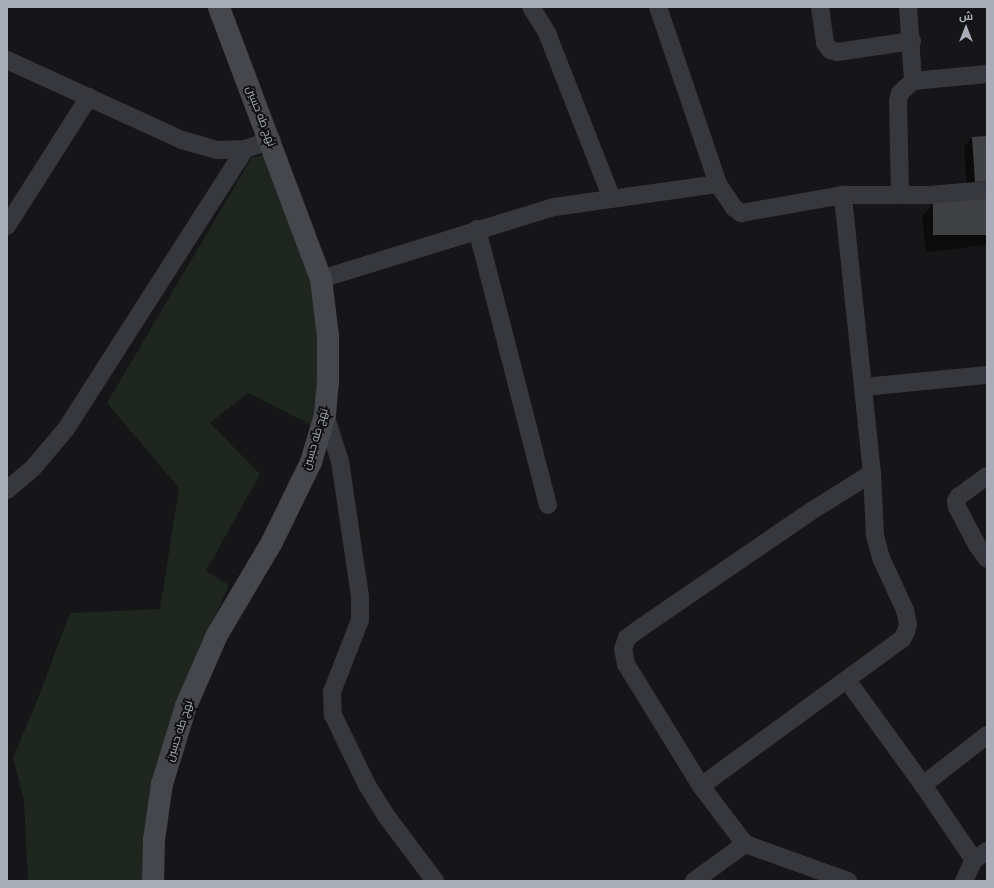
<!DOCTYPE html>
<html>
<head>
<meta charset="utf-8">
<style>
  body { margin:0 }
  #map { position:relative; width:994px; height:888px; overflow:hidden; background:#161618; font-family:"Public Sans",Cairo,sans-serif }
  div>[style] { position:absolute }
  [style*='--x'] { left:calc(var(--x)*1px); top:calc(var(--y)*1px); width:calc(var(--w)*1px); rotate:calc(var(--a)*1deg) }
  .green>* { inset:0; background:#1e261f }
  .shadow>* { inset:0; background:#0007 }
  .building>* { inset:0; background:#404145; transform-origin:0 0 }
  .minor>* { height:18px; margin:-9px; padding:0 9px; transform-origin:9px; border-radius:9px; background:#37383d }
  .secondary>* { height:22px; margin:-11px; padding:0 11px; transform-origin:11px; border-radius:11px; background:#45474d }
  span { translate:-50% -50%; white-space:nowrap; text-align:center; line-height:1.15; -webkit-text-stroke:4px #111113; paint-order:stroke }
  .street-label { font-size:11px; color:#a8adb8 }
  .frame { position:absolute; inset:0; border:8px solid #a8adb8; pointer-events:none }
  .north { position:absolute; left:946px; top:8px; width:40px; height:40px; -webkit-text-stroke:3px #111113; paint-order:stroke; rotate:0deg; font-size:11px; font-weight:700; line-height:16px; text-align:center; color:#a8adb8 }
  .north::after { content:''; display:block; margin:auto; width:14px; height:18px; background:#a8adb8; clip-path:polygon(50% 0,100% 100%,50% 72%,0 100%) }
</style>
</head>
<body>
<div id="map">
  <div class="green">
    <div style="clip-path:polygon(275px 154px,317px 281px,325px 386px,315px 427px,248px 393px,210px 423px,260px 474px,206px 571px,229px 585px,192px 668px,149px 881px,28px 881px,24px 800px,13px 757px,35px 706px,70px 613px,160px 609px,179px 488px,107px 403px,252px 157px)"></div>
  </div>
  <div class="shadow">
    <div style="clip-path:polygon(987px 137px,987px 188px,967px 189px,964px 146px,972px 138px)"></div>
    <div style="clip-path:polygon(987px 199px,987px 245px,926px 252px,922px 216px,933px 205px)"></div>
  </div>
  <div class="building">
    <div style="clip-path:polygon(987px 136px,987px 181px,975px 182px,972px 137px)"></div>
    <div style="left:987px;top:198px;width:37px;height:54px;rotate:90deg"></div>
  </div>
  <div class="minor">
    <div style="--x:531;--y:7;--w:31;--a:58"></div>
    <div style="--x:547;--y:33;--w:178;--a:68.6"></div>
    <div style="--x:820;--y:7;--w:36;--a:82"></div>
    <div style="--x:825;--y:43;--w:9;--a:54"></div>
    <div style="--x:830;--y:50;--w:7;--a:16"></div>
    <div style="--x:837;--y:52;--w:76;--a:-8.3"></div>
    <div style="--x:908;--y:7;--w:74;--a:86.1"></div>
    <div style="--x:7;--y:60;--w:192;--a:24.6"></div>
    <div style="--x:182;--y:140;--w:37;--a:16"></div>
    <div style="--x:218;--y:150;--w:27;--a:-2"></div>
    <div style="--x:245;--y:149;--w:28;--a:-19"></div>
    <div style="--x:718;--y:184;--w:29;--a:56"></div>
    <div style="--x:734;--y:208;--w:9;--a:36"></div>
    <div style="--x:741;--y:213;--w:104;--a:-10"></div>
    <div style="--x:843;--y:195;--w:87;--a:0"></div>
    <div style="--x:930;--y:195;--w:57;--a:-5"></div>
    <div style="--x:900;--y:194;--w:93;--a:-91.2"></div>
    <div style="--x:898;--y:101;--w:8;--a:-76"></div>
    <div style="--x:900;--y:93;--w:18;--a:-43"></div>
    <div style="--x:913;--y:81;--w:74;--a:-5.4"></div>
    <div style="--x:7;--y:226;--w:153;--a:-57.6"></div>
    <div style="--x:477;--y:229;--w:285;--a:75.6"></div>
    <div style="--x:321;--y:279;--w:244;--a:-17.2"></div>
    <div style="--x:554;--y:207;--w:166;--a:-8"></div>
    <div style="--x:718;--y:184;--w:187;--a:-108.7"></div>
    <div style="--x:864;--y:387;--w:124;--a:-5.6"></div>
    <div style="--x:325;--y:415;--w:48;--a:71.9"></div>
    <div style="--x:340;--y:461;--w:137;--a:81.6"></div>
    <div style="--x:360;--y:597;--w:23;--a:90"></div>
    <div style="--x:360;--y:620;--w:77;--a:111.3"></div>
    <div style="--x:332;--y:692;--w:23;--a:88"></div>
    <div style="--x:333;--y:715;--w:78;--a:64.1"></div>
    <div style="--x:367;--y:785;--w:38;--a:58"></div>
    <div style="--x:387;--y:817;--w:80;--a:53.1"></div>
    <div style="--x:987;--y:476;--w:34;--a:144"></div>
    <div style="--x:959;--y:496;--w:6;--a:121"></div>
    <div style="--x:956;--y:501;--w:6;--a:81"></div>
    <div style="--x:957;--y:507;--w:43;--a:62.2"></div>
    <div style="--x:977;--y:545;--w:17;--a:54"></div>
    <div style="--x:7;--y:490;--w:34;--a:-40"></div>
    <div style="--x:33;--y:468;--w:51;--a:-49.8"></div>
    <div style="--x:66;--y:429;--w:332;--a:-57.4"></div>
    <div style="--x:847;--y:680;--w:130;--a:54.1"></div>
    <div style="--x:701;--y:786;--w:249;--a:-36.2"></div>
    <div style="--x:902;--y:639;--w:8;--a:-60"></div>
    <div style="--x:906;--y:632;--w:8;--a:-76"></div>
    <div style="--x:908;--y:624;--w:14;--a:-102"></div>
    <div style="--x:905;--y:610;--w:57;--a:-114.8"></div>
    <div style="--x:881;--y:558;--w:24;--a:-105"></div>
    <div style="--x:875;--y:535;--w:62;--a:-92.8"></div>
    <div style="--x:872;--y:473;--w:280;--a:-96"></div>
    <div style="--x:974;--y:860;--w:91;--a:-124.2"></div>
    <div style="--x:923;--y:785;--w:81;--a:-38"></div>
    <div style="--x:694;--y:881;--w:63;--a:-36"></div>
    <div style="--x:848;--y:881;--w:109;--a:-160.2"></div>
    <div style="--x:745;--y:844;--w:73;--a:-127.2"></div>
    <div style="--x:701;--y:786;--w:143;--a:-121.6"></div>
    <div style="--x:626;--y:664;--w:15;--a:-101"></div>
    <div style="--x:623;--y:649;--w:12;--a:-70"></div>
    <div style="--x:627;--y:638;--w:15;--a:-37"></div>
    <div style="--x:639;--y:629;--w:207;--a:-34.4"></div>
    <div style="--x:810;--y:512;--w:73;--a:-32.2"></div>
    <div style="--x:964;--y:881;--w:23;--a:-65"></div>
    <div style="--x:974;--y:860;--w:16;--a:-35"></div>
  </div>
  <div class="secondary">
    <div style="--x:153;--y:881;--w:41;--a:-88.6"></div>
    <div style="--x:154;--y:840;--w:57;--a:-81.9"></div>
    <div style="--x:162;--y:784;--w:82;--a:-72.9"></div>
    <div style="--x:186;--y:706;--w:77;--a:-66.4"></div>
    <div style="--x:217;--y:635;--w:108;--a:-59.4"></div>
    <div style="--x:272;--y:542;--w:89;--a:-64"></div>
    <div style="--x:311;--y:462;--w:49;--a:-73.4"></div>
    <div style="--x:325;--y:415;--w:32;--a:-85"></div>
    <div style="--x:328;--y:383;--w:47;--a:-90"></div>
    <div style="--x:328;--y:336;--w:57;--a:-97"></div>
    <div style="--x:321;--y:279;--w:290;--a:-110.6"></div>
  </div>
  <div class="street-label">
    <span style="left:261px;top:116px;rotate:69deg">نهج طه حسين</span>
    <span style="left:315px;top:439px;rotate:-73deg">نهج طه حسين</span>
    <span style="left:179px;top:731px;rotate:-72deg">نهج طه حسين</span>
  </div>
  <div class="frame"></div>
  <div class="north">ش</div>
</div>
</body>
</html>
